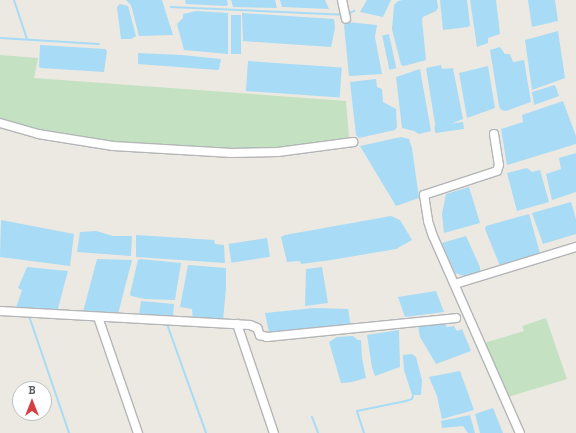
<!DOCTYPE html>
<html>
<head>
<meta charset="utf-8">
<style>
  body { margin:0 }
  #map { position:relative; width:576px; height:433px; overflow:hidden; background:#ece9e2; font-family:"Space Grotesk",sans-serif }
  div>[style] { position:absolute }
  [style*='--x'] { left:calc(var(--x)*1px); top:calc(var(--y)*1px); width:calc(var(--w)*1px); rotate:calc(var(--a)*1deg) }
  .green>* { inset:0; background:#c4e1c1 }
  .water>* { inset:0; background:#a8dbf5; transform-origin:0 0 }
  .stream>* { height:2px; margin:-1px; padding:0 1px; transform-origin:1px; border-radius:1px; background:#a8dbf5 }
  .roads { filter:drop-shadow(1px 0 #b3b5b8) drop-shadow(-1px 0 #b3b5b8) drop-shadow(0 1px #b3b5b8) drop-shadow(0 -1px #b3b5b8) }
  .street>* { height:8px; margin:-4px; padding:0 4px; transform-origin:4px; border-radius:4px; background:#fff }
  span { translate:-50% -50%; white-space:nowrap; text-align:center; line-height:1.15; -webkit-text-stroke:3px #fff; paint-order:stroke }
  .north { position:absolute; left:12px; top:381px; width:40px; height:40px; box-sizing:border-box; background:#fff; border:1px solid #bdbfc0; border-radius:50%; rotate:0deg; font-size:11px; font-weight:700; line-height:16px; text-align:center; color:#5b5e61 }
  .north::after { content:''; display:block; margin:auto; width:14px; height:18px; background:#d63e41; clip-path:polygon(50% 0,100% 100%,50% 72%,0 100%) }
</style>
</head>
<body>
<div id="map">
  <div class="green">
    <div style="clip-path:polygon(0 55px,38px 58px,34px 78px,346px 101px,349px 138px,286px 147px,237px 149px,111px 141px,33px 128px,0 118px)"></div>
    <div style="clip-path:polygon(546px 318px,567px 379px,508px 397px,484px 343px,524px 331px,522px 326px)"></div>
  </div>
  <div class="water">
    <div style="clip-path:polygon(126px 0,162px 0,173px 35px,139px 36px,131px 5px)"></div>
    <div style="clip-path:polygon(185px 0,227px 0,228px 5px,226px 6px,186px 4px)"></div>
    <div style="clip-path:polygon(231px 0,275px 0,277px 8px,233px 7px)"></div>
    <div style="clip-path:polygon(280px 0,325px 0,329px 9px,282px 7px)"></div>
    <div style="clip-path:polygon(367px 0,391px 0,383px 17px,360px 12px)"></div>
    <div style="clip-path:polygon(403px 0,437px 0,438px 8px,436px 11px,423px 17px,422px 20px,426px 60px,404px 66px,401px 65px,392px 29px,394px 5px,398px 1px)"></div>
    <div style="clip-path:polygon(440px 0,467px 0,470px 25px,468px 27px,443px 30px)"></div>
    <div style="clip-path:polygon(470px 0,496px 0,500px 34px,488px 38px,488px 43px,477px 47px)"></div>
    <div style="clip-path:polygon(528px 0,555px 0,558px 21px,532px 27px)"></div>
    <div style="clip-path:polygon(120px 4px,128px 6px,136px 36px,131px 39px,121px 39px,117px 7px)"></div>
    <div style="clip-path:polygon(196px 11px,228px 13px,228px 54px,184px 50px,177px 24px,183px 18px,183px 14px)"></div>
    <div style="clip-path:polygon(242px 13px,334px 19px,335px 28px,331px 47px,243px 41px)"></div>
    <div style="left:231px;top:15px;width:10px;height:39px"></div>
    <div style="clip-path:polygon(347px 22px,377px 25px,375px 37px,382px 74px,349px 76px,344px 25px)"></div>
    <div style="clip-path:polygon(558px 31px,565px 78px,532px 90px,525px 40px)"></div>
    <div style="left:389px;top:34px;width:35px;height:7px;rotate:78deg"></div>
    <div style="clip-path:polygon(40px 45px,105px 49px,107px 51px,104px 72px,41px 68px,39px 67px)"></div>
    <div style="clip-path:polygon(500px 47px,505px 54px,510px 54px,513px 62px,524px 60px,531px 102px,506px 111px,501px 110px,499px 106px,490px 50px)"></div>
    <div style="clip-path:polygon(138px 53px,182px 55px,221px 59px,219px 69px,218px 70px,138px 64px)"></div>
    <div style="left:248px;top:61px;width:94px;height:30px;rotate:4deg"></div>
    <div style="clip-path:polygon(441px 65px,442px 69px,453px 68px,463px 119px,436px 130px,426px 68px)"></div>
    <div style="clip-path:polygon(488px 66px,495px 108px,467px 118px,459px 73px)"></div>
    <div style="clip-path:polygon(420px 69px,431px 131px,419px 134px,414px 131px,402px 128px,396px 77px)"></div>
    <div style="clip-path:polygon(376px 79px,377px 87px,382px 89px,383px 102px,396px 109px,397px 127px,395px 130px,359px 138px,356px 135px,350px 82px)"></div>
    <div style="clip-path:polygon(555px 85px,559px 96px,534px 105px,532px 92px)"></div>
    <div style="clip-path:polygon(563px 101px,576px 136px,576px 144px,507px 165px,501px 129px,523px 122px,522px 115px)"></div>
    <div style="left:463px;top:122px;width:7px;height:29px;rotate:82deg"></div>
    <div style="clip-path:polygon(401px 137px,409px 139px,412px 148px,419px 198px,396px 206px,360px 146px)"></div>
    <div style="clip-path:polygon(576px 153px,576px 192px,552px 200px,546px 174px,561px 169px,559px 158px)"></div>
    <div style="clip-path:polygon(527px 168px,532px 172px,540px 170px,549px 202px,517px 211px,507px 173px)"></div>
    <div style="clip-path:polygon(469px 187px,480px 223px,444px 233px,442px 214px,446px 194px)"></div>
    <div style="clip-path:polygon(571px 202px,576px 219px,576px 234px,543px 244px,532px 213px)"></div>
    <div style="clip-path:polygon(529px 214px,540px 253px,500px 266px,485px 229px,486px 226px)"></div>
    <div style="clip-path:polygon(391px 216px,400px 220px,412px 240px,396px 249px,331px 260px,301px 264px,300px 261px,287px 262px,281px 237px,285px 235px)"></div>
    <div style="clip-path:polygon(1px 220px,74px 234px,70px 266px,0 257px)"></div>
    <div style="clip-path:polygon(96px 231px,113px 236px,132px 236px,131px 256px,77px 252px,80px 232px)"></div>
    <div style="clip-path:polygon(136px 235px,214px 240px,215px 244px,224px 245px,225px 263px,136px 257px)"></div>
    <div style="clip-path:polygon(466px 236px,480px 267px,480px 272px,467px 277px,455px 273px,442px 243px)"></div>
    <div style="left:267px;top:238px;width:19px;height:39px;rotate:81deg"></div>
    <div style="clip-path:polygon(97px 259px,132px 260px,118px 314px,83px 312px)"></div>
    <div style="clip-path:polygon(140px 259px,181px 263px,175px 300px,145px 299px,131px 296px,130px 294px,138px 260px)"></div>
    <div style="clip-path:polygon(188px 265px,226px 268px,226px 288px,223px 320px,193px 320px,192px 309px,180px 307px)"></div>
    <div style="clip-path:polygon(27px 267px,68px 271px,57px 312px,16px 308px,22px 290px,18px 288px)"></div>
    <div style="clip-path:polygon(322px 267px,328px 303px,305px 306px,306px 269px)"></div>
    <div style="clip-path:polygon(436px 291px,444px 312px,405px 317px,398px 297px)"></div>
    <div style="clip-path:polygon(141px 301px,174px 304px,173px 316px,139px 315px)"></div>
    <div style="clip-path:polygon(314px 308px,348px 309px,351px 327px,269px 333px,265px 313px)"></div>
    <div style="clip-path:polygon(445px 323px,447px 327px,454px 326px,457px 331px,462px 329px,471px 351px,436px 364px,420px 337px,418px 326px)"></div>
    <div style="clip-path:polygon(399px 330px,400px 367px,375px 376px,372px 368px,367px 335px)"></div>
    <div style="clip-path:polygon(353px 336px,358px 340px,361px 340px,362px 358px,366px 378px,352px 382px,341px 383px,329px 342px,337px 337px)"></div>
    <div style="clip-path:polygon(412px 354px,416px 357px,422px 380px,421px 395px,412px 395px,404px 370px,403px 355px)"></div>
    <div style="clip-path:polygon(460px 371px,474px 410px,442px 419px,437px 396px,429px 377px)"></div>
    <div style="clip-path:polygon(493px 408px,503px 433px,480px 433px,475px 414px)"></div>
    <div style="clip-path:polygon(470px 415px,475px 433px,468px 433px,463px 426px,442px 428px,441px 421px)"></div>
  </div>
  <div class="stream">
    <div style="--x:14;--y:0;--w:41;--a:71.6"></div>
    <div style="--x:171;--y:7;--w:173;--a:2.6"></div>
    <div style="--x:348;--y:14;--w:7;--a:-27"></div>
    <div style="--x:0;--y:38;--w:99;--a:3.5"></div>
    <div style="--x:29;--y:316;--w:124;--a:71.1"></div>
    <div style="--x:167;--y:324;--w:116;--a:70.3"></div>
    <div style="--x:312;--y:417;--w:17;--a:69"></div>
    <div style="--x:364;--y:433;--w:23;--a:-108"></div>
    <div style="--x:357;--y:411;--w:50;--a:-11.5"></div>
    <div style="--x:406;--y:401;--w:6;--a:-18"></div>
    <div style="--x:412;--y:399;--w:3;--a:-72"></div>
  </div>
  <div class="roads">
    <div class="street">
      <div style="--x:342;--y:0;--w:19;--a:78"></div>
      <div style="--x:0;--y:123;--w:40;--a:16"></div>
      <div style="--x:38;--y:134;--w:76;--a:9.1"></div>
      <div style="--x:113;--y:146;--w:119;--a:3.4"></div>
      <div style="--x:232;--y:153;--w:46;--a:-1.2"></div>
      <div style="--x:278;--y:152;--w:76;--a:-7.6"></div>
      <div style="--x:494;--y:134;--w:31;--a:81"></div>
      <div style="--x:499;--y:165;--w:6;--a:108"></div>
      <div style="--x:497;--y:171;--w:77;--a:161.8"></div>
      <div style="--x:424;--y:195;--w:26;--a:81"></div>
      <div style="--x:428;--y:221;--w:16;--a:72"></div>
      <div style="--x:433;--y:236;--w:215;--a:66.2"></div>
      <div style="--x:455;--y:284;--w:127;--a:-17"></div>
      <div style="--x:0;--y:311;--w:250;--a:3.2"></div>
      <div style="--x:250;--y:325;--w:8;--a:23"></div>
      <div style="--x:257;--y:328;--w:8;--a:67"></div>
      <div style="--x:260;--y:335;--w:7;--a:16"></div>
      <div style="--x:267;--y:337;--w:190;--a:-5.7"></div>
      <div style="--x:98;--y:317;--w:123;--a:71"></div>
      <div style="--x:237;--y:324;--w:115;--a:71.3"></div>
    </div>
  </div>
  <div class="north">B</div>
</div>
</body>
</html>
